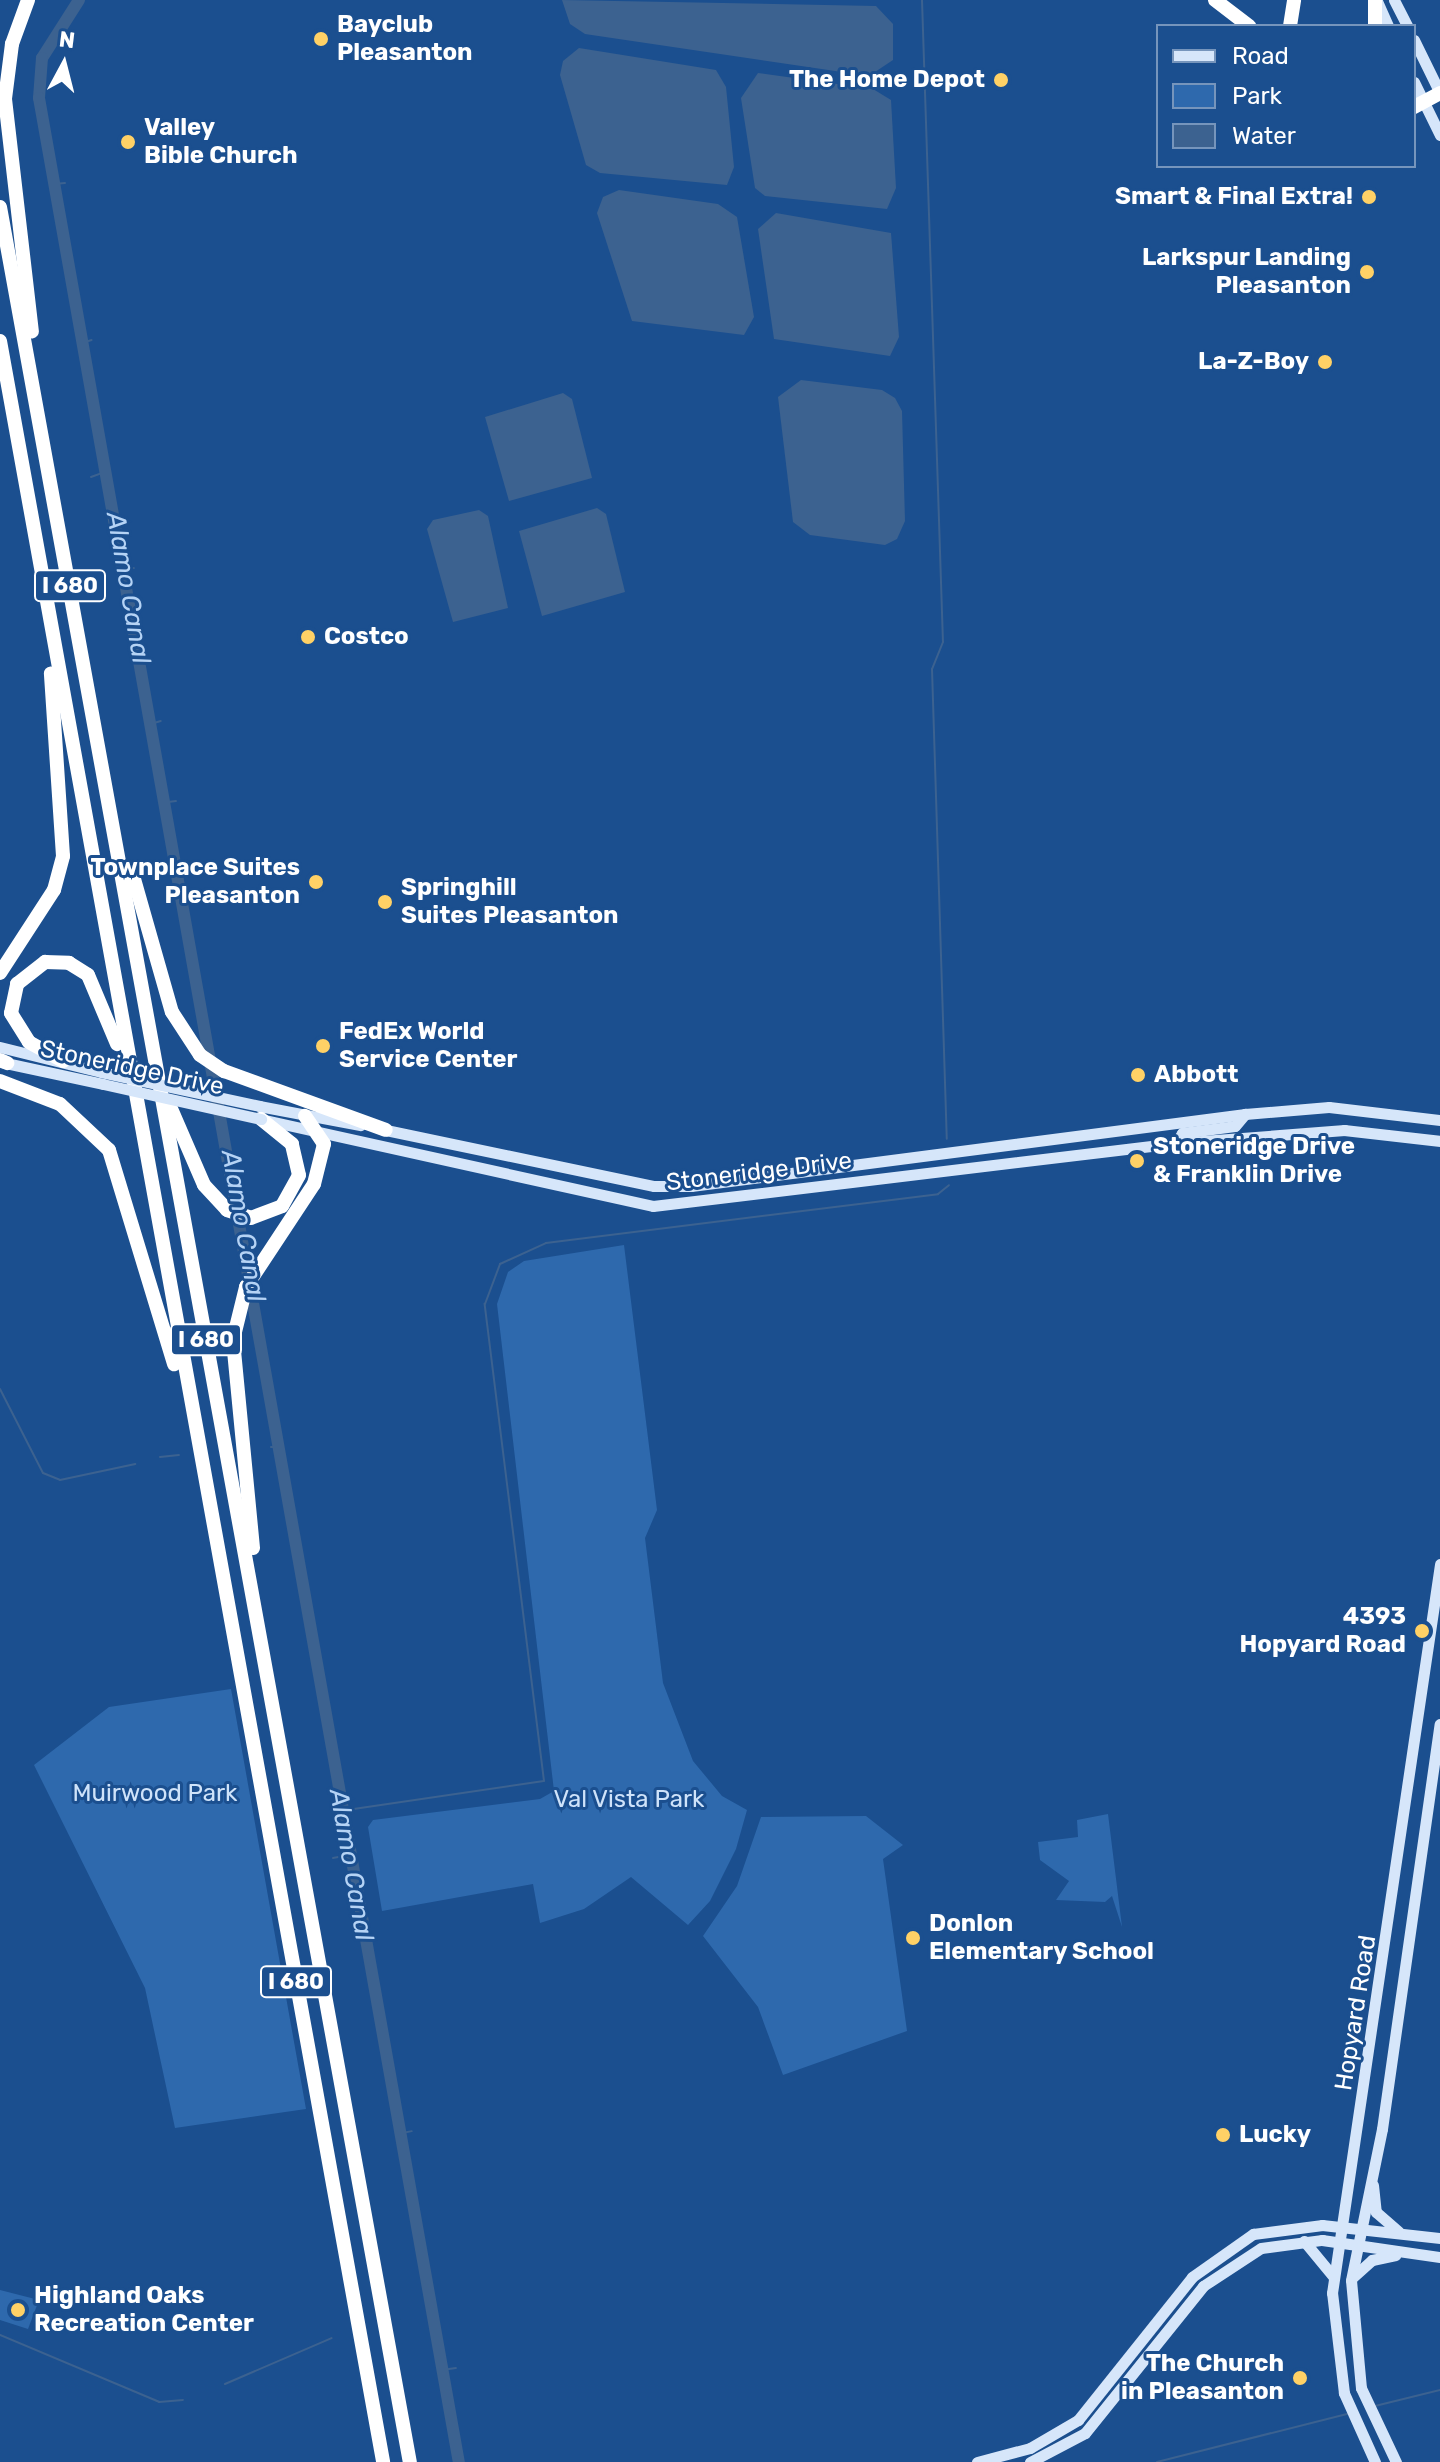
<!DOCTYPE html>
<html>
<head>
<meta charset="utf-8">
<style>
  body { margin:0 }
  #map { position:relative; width:1440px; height:2462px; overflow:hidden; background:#1b4f8f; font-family:Rubik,sans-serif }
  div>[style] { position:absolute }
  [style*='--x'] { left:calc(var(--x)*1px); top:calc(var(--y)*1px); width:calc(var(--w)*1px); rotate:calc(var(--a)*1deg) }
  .green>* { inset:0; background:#2e69ad }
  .water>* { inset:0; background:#3c6290 }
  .stream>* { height:2px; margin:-1px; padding:0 1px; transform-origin:1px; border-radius:1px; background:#3c6290 }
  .river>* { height:12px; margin:-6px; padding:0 6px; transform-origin:6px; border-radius:6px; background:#3c6290 }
  .secondary>* { height:11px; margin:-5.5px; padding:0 5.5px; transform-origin:5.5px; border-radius:5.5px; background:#d6e6fa }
  .motorway>* { height:14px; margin:-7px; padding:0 7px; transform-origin:7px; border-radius:7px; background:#fff }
  .secondary-bridge>* { height:11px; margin:-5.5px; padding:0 5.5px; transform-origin:5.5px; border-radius:5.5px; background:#d6e6fa }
  .dots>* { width:22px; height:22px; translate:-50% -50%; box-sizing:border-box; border:4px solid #1b4f8f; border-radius:50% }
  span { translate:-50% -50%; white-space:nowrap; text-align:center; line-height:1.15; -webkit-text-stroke:6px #1b4f8f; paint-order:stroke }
  .shield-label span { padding:2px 6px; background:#1b4f8f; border:2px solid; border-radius:6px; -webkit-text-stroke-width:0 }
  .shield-label { font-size:22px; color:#fff; font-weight:700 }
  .poi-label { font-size:24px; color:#fff; font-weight:700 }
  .left { translate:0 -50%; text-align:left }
  .right { translate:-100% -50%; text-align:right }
  .street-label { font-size:24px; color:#fff }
  .park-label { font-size:24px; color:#cfe3fa }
  .water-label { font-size:26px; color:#b5d3f5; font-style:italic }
  .legend { position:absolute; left:1156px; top:24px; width:260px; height:144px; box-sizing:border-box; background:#1b4f8f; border:2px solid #7695bc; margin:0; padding:10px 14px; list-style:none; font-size:24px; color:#fff }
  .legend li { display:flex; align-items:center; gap:16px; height:40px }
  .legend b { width:40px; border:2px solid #7695bc }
  .north { position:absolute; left:24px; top:24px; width:80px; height:80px; -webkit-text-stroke:6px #1b4f8f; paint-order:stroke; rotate:7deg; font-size:22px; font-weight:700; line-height:32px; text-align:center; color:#fff }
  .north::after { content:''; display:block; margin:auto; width:28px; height:36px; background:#fff; clip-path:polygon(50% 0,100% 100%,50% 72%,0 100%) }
</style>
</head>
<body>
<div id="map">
  <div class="green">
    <div style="clip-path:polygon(624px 1245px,657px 1510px,645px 1538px,663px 1683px,693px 1761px,722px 1796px,747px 1810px,736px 1849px,710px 1901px,688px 1925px,631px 1877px,584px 1909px,540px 1923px,533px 1884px,382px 1911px,368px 1827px,373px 1820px,540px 1799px,554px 1791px,497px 1304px,508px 1272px,524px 1261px)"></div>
    <div style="clip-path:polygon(231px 1689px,306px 2109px,175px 2128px,145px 1988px,34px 1765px,109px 1707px)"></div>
    <div style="clip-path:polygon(1108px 1814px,1122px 1927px,1112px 1896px,1105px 1902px,1056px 1900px,1069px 1881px,1040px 1860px,1038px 1842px,1078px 1837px,1077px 1820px)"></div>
    <div style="clip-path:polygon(866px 1816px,903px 1845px,883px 1859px,907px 2031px,783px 2075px,758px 2007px,703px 1936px,737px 1886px,761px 1817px)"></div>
    <div style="clip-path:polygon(0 2290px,39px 2300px,28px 2329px,0 2320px)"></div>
  </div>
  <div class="water">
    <div style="clip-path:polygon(562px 0,876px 6px,893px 24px,893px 60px,869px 76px,585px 34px,570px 24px)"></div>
    <div style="clip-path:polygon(579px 48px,716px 70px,726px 87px,734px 167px,727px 185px,600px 173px,586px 165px,560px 75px,563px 61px)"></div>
    <div style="clip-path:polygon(758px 73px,873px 89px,891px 100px,896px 188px,887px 209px,765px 196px,755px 188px,741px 98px)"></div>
    <div style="clip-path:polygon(619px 190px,718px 204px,737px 217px,754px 317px,744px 335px,632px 321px,597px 213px,603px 197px)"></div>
    <div style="clip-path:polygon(776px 213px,891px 233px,899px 337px,890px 356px,774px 339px,758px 229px)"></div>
    <div style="clip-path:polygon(801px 380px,882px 390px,895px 398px,902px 411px,905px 521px,897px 539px,885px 545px,810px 535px,793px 522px,778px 397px)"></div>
    <div style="clip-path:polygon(563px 393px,572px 399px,592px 478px,509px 501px,485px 417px)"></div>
    <div style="clip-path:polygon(597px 508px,606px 514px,625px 592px,542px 616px,519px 531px)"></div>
    <div style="clip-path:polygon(479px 510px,488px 516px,508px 608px,453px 622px,427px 529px,433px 520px)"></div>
  </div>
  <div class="stream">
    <div style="--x:922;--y:0;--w:642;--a:88.13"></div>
    <div style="--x:943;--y:642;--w:29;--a:112"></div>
    <div style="--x:932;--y:669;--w:470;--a:88.2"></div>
    <div style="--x:54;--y:184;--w:11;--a:-5"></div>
    <div style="--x:82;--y:343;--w:10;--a:-17"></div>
    <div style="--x:91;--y:477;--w:15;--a:-20"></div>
    <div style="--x:124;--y:570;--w:10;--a:-11"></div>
    <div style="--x:154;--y:723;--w:7;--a:-16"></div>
    <div style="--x:168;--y:802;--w:8;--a:-7"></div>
    <div style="--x:179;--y:864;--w:7;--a:-16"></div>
    <div style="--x:0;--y:1389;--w:94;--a:62.9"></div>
    <div style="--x:43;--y:1473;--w:18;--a:22"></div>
    <div style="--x:60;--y:1480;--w:77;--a:-12"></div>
    <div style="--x:271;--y:1447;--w:10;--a:0"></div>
    <div style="--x:160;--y:1457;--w:19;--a:-6"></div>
    <div style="--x:340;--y:1811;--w:206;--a:-8.4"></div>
    <div style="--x:544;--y:1781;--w:481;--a:-97.1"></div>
    <div style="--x:485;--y:1304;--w:43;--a:-69.4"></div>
    <div style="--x:500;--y:1264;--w:51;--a:-24.5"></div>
    <div style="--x:546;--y:1243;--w:395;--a:-7.1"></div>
    <div style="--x:938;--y:1194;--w:14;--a:-39"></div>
    <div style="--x:333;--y:1858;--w:15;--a:-11"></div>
    <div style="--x:397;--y:2134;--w:15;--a:-11"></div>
    <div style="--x:0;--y:2335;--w:173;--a:22.8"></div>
    <div style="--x:159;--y:2402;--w:24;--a:-5"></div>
    <div style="--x:442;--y:2370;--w:14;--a:-8"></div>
    <div style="--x:225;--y:2384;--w:116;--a:-23.3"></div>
    <div style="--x:1375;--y:2406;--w:67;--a:-13.8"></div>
    <div style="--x:1157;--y:2462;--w:199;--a:-14.2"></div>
  </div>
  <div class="river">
    <div style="--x:79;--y:0;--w:69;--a:122.5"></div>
    <div style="--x:42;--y:58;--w:40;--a:94.3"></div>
    <div style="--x:39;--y:98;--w:2401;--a:79.93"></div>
  </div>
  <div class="secondary">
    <div style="--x:1394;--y:0;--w:29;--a:63"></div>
    <div style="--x:1377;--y:1;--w:27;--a:66"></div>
    <div style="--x:1414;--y:40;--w:59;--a:63.9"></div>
    <div style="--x:1414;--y:82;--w:59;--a:63.9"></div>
    <div style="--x:0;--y:1047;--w:104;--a:13.9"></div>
    <div style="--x:1;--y:1062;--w:104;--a:12.2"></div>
    <div style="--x:259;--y:1106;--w:103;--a:10.7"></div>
    <div style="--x:265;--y:1120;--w:397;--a:12.5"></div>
    <div style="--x:653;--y:1206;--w:527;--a:-6.87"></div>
    <div style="--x:1176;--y:1143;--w:169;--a:-4.4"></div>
    <div style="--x:1344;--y:1130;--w:97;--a:6.5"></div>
    <div style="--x:381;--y:1129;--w:279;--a:11.8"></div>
    <div style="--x:654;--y:1186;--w:37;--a:0"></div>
    <div style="--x:691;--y:1186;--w:559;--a:-7.4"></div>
    <div style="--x:1245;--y:1114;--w:84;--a:-4.8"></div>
    <div style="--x:1329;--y:1107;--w:112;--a:6.7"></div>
    <div style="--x:1176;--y:1143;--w:12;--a:-59"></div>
    <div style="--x:1182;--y:1133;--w:53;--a:-7.5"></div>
    <div style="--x:1235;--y:1126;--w:16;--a:-50"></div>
    <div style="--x:1373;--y:2185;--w:27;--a:84"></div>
    <div style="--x:1376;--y:2212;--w:30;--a:41"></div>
    <div style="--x:1304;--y:2241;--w:45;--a:50.4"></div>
    <div style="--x:1352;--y:2278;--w:27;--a:-42"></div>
    <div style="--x:1372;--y:2260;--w:24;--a:-12"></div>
    <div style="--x:977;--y:2462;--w:55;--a:-14.8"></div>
    <div style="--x:1030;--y:2448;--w:56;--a:-30.3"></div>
    <div style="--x:1078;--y:2420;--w:183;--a:-51.4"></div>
    <div style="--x:1192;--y:2277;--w:75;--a:-35.2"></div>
    <div style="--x:1253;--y:2234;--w:70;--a:-7.4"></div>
    <div style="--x:1322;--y:2225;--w:119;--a:6.3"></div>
    <div style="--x:1030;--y:2462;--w:62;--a:-27.8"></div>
    <div style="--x:1085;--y:2433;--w:189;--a:-51.2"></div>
    <div style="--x:1203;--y:2286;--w:69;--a:-33.2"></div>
    <div style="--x:1261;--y:2248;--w:62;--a:-7.5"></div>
    <div style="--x:1322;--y:2240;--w:119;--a:8.2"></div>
    <div style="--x:1375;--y:2462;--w:76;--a:-114.2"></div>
    <div style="--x:1344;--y:2393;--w:101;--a:-96.8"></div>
    <div style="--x:1332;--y:2293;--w:737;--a:-81.57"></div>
    <div style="--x:1396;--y:2462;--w:82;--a:-115.3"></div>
    <div style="--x:1361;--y:2388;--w:108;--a:-95.3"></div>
    <div style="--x:1351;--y:2280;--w:154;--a:-78.4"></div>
    <div style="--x:1382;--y:2129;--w:409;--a:-81.9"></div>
  </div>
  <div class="motorway">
    <div style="--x:28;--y:0;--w:47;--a:110"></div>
    <div style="--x:12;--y:44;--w:55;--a:97.3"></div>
    <div style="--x:5;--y:99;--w:234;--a:83.4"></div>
    <div style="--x:1215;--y:0;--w:43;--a:37.4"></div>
    <div style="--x:1290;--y:26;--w:26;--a:-81"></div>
    <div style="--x:1375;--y:26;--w:26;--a:-90"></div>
    <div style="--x:1414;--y:107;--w:30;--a:-28"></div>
    <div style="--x:0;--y:207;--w:2292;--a:79.7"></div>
    <div style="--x:0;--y:341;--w:2155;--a:79.76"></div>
    <div style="--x:121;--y:868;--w:17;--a:40"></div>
    <div style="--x:134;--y:879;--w:138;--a:74.1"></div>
    <div style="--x:172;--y:1012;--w:51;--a:56.9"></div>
    <div style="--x:200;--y:1055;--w:29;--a:34"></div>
    <div style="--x:224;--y:1071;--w:172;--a:20"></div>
    <div style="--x:0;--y:973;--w:99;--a:-57"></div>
    <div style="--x:54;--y:890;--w:35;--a:-75"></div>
    <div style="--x:63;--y:856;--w:183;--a:-93.8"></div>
    <div style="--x:0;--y:1060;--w:8;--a:23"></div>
    <div style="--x:63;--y:1061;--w:39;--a:-151"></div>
    <div style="--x:29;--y:1042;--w:34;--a:-122"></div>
    <div style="--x:11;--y:1013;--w:30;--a:-78"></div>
    <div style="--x:17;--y:984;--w:36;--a:-38"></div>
    <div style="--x:45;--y:962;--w:24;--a:2"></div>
    <div style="--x:69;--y:963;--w:22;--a:32"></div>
    <div style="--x:88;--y:975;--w:75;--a:67.2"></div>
    <div style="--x:0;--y:1081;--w:64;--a:21"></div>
    <div style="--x:60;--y:1104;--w:67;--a:43.2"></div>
    <div style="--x:109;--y:1150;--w:224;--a:73.1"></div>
    <div style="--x:169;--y:1104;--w:88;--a:66.6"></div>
    <div style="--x:204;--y:1185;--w:34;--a:47"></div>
    <div style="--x:227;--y:1210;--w:25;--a:18"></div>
    <div style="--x:251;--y:1218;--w:33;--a:-21"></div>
    <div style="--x:282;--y:1206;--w:35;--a:-61"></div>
    <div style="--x:299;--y:1175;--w:32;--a:-103"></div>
    <div style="--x:292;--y:1144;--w:40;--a:-141"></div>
    <div style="--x:253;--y:1548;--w:209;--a:-95.5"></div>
    <div style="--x:233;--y:1340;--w:55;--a:-76.2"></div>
    <div style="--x:246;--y:1287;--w:123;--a:-56.6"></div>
    <div style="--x:314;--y:1184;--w:41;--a:-76"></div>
    <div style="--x:324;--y:1144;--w:34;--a:-124"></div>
  </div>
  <div class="secondary-bridge">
    <div style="--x:101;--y:1072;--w:162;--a:12.1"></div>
    <div style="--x:103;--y:1084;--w:162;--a:12.5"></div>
  </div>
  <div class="dots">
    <div style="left:321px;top:39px;background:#ffd166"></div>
    <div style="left:1001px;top:80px;background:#ffd166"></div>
    <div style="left:128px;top:142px;background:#ffd166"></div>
    <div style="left:1369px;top:197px;background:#ffd166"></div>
    <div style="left:1367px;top:272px;background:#ffd166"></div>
    <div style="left:1325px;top:362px;background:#ffd166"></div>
    <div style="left:308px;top:637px;background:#ffd166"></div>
    <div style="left:316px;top:882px;background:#ffd166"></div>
    <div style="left:385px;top:902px;background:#ffd166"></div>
    <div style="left:323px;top:1046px;background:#ffd166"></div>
    <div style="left:1138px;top:1075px;background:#ffd166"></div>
    <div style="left:1137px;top:1161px;background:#ffd166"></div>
    <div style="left:1422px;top:1631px;background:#ffd166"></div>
    <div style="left:913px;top:1938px;background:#ffd166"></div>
    <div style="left:1223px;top:2135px;background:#ffd166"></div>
    <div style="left:18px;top:2310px;background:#ffd166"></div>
    <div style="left:1300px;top:2378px;background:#ffd166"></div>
  </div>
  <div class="shield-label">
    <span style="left:70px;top:586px">I 680</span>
    <span style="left:206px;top:1340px">I 680</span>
    <span style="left:296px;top:1982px">I 680</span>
  </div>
  <div class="poi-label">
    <span class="left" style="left:337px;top:39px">Bayclub<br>Pleasanton</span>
    <span class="right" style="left:985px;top:80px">The Home Depot</span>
    <span class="left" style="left:144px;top:142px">Valley<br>Bible Church</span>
    <span class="right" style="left:1353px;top:197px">Smart &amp; Final Extra!</span>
    <span class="right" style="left:1351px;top:272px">Larkspur Landing<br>Pleasanton</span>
    <span class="right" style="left:1309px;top:362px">La-Z-Boy</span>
    <span class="left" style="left:324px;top:637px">Costco</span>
    <span class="right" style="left:300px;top:882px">Townplace Suites<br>Pleasanton</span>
    <span class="left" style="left:401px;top:902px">Springhill<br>Suites Pleasanton</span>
    <span class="left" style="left:339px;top:1046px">FedEx World<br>Service Center</span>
    <span class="left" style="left:1154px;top:1075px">Abbott</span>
    <span class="left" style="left:1153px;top:1161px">Stoneridge Drive<br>&amp; Franklin Drive</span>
    <span class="right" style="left:1406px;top:1631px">4393<br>Hopyard Road</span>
    <span class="left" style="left:929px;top:1938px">Donlon<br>Elementary School</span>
    <span class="left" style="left:1239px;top:2135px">Lucky</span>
    <span class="left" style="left:34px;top:2310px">Highland Oaks<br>Recreation Center</span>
    <span class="right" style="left:1284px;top:2378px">The Church<br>in Pleasanton</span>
  </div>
  <div class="street-label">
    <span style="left:132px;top:1068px;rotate:12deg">Stoneridge Drive</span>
    <span style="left:759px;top:1172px;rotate:-7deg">Stoneridge Drive</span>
    <span style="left:1356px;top:2013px;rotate:-81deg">Hopyard Road</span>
  </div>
  <div class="park-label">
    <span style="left:155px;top:1794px">Muirwood Park</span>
    <span style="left:629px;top:1800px">Val Vista Park</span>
  </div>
  <div class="water-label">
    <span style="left:128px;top:588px;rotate:80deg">Alamo Canal</span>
    <span style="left:243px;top:1226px;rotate:80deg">Alamo Canal</span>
    <span style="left:351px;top:1865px;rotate:80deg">Alamo Canal</span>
  </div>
  <ul class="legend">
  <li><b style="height:10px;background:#d6e6fa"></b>Road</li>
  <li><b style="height:22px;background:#2e69ad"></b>Park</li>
  <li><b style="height:22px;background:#3c6290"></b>Water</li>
  </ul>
  <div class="north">N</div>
</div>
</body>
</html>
